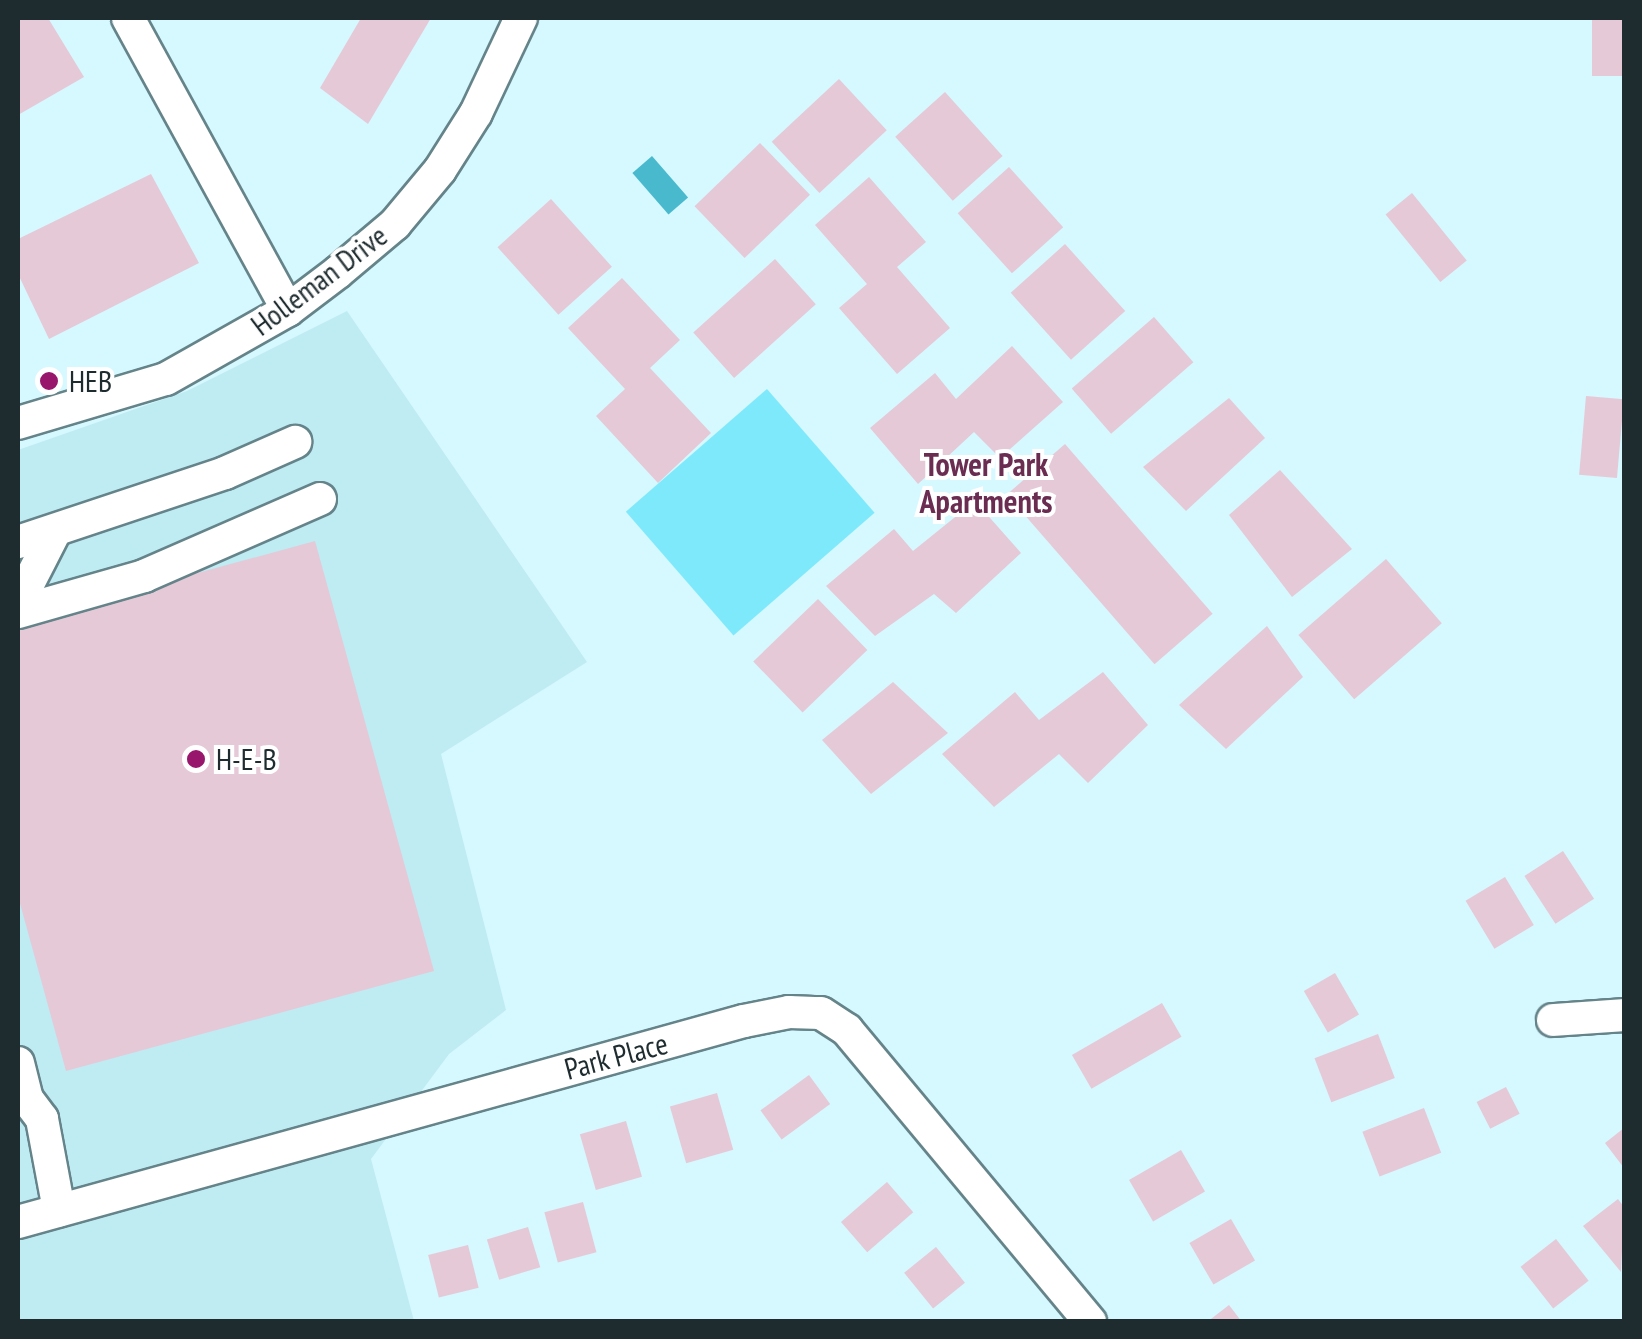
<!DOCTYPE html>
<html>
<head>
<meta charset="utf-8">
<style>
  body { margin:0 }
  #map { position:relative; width:1642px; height:1339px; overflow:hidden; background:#d6f8ff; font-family:"PT Sans Narrow",sans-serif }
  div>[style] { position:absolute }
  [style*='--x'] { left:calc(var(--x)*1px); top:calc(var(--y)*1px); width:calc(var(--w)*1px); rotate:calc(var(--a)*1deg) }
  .built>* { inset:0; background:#bfebf3 }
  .green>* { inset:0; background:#7fe9fc; transform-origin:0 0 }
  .water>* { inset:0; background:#49bacd; transform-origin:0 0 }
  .building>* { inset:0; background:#e5c9d7; transform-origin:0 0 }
  .roads { filter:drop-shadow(2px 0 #65848a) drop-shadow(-2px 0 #65848a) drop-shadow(0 2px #65848a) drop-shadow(0 -2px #65848a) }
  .minor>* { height:32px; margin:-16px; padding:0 16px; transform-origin:16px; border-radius:16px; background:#fff }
  .dots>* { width:28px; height:28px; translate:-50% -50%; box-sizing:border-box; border:5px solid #fff; border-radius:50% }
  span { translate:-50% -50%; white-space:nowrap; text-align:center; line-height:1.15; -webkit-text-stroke:8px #fff; paint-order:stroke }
  .street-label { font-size:30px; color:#1f2c2f }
  .poi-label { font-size:30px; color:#1f2c2f }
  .left { translate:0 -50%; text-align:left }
  .neighbourhood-label { font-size:32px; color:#6a2c51; font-weight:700 }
  .frame { position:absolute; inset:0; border:20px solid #1f2c2f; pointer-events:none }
</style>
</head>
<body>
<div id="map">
  <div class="built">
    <div style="clip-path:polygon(347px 311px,587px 662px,441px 754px,506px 1010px,449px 1054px,371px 1159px,414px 1321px,18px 1321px,18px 450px,187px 391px)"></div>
  </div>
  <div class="green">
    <div style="left:767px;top:389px;width:164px;height:187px;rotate:49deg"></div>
  </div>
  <div class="water">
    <div style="left:652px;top:156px;width:55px;height:26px;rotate:49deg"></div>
  </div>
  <div class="building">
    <div style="clip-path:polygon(18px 18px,48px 18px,84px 77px,18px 115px)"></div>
    <div style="clip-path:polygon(361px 18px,431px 18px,368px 124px,320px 88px)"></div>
    <div style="left:1592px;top:18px;width:32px;height:58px"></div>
    <div style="left:839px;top:79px;width:70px;height:92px;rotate:47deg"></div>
    <div style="left:945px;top:92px;width:86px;height:67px;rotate:48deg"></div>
    <div style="left:760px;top:143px;width:72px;height:91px;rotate:46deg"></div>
    <div style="left:1009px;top:167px;width:81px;height:69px;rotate:48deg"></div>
    <div style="clip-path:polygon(151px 174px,199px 263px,49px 339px,18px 274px,18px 239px)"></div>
    <div style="clip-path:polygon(869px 177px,926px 242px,897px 267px,950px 328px,897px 374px,839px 308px,867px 284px,815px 225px)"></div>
    <div style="left:1412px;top:193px;width:87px;height:34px;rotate:51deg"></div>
    <div style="left:551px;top:199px;width:91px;height:72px;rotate:48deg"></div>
    <div style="left:1065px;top:244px;width:90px;height:73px;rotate:48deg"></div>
    <div style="left:775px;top:259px;width:61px;height:110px;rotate:48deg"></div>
    <div style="clip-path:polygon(622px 278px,680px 340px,650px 368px,711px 433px,658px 483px,596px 416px,625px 389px,568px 328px)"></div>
    <div style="left:1154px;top:317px;width:60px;height:109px;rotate:49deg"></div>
    <div style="clip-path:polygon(1012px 346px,1063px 402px,1000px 458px,974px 432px,918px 484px,870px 428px,935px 373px,956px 399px)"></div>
    <div style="left:1586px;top:396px;width:38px;height:79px;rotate:5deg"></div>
    <div style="clip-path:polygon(1229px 398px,1265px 438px,1186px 511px,1143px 467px)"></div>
    <div style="left:1065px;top:444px;width:225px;height:77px;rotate:49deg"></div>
    <div style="clip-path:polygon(1280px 470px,1352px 549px,1292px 597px,1229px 515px)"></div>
    <div style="clip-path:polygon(975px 501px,1021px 553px,956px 613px,934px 594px,875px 636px,826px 586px,894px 529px,913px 551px)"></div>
    <div style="clip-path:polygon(315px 541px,434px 971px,66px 1071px,18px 896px,18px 622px)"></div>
    <div style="left:1386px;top:559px;width:85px;height:116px;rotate:49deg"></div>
    <div style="left:818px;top:599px;width:71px;height:90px;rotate:46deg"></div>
    <div style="clip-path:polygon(1267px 626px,1303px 677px,1226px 749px,1179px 705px)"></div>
    <div style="clip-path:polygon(1103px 672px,1148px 725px,1088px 783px,1059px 754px,994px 807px,942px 754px,1015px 692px,1039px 720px)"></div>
    <div style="clip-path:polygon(893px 682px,948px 733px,871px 794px,822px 740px)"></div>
    <div style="left:1563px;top:851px;width:57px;height:46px;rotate:57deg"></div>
    <div style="left:1505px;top:877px;width:56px;height:46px;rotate:59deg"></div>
    <div style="left:1335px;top:973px;width:48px;height:36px;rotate:60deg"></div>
    <div style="left:1162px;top:1003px;width:39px;height:104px;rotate:60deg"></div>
    <div style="left:1378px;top:1034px;width:47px;height:68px;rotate:69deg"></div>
    <div style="left:809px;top:1075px;width:36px;height:60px;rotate:54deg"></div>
    <div style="left:1506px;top:1087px;width:30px;height:33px;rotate:63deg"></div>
    <div style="left:717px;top:1093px;width:59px;height:49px;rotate:74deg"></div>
    <div style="left:1424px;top:1108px;width:48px;height:66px;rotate:69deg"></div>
    <div style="left:626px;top:1121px;width:58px;height:48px;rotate:74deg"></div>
    <div style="clip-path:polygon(1624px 1128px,1624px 1168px,1605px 1143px)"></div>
    <div style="left:1181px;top:1150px;width:48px;height:60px;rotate:60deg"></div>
    <div style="left:887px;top:1182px;width:40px;height:61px;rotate:49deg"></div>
    <div style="clip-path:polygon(1618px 1199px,1624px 1207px,1621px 1272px,1583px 1226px)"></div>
    <div style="left:583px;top:1202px;width:52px;height:40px;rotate:75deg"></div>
    <div style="left:1231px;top:1219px;width:48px;height:48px;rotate:60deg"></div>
    <div style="left:528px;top:1227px;width:42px;height:43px;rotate:73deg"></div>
    <div style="left:1556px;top:1239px;width:53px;height:45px;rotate:52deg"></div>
    <div style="left:468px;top:1245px;width:44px;height:41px;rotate:76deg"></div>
    <div style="left:936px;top:1247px;width:46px;height:41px;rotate:51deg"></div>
    <div style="clip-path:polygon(1229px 1305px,1242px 1322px,1207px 1322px)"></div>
  </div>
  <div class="roads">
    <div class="minor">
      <div style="--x:128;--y:18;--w:333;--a:61.3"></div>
      <div style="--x:18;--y:423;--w:154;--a:-16.6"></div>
      <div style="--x:166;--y:379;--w:140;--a:-29.5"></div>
      <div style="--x:288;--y:310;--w:63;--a:-37.2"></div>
      <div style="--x:338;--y:272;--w:75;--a:-40.1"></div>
      <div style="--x:395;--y:224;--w:70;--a:-50.2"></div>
      <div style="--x:440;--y:170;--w:67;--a:-57.7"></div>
      <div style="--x:476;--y:113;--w:105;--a:-64.7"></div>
      <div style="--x:18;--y:542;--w:218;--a:-18.4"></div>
      <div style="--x:225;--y:473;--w:77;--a:-23.9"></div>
      <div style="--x:28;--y:584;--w:59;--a:-63"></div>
      <div style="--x:18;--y:612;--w:131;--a:-15.9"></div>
      <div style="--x:144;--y:576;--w:192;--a:-23.6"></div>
      <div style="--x:1553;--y:1020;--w:71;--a:-4"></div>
      <div style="--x:18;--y:1063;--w:37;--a:76"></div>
      <div style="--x:27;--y:1099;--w:25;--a:53"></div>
      <div style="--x:42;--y:1119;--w:93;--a:79.4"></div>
      <div style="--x:18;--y:1222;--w:753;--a:-15.48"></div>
      <div style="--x:744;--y:1021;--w:46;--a:-11.3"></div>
      <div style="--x:789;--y:1012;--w:32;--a:2"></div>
      <div style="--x:821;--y:1013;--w:31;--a:33"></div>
      <div style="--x:847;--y:1030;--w:380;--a:50.2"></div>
    </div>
  </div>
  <div class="dots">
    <div style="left:49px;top:381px;background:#98166c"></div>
    <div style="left:196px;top:759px;background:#98166c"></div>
  </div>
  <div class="street-label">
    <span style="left:319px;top:280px;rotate:-37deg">Holleman Drive</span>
    <span style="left:616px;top:1056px;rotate:-15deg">Park Place</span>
  </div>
  <div class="poi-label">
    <span class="left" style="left:69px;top:381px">HEB</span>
    <span class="left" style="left:216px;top:759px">H-E-B</span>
  </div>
  <div class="neighbourhood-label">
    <span style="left:986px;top:483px">Tower Park<br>Apartments</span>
  </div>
  <div class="frame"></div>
</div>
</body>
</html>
